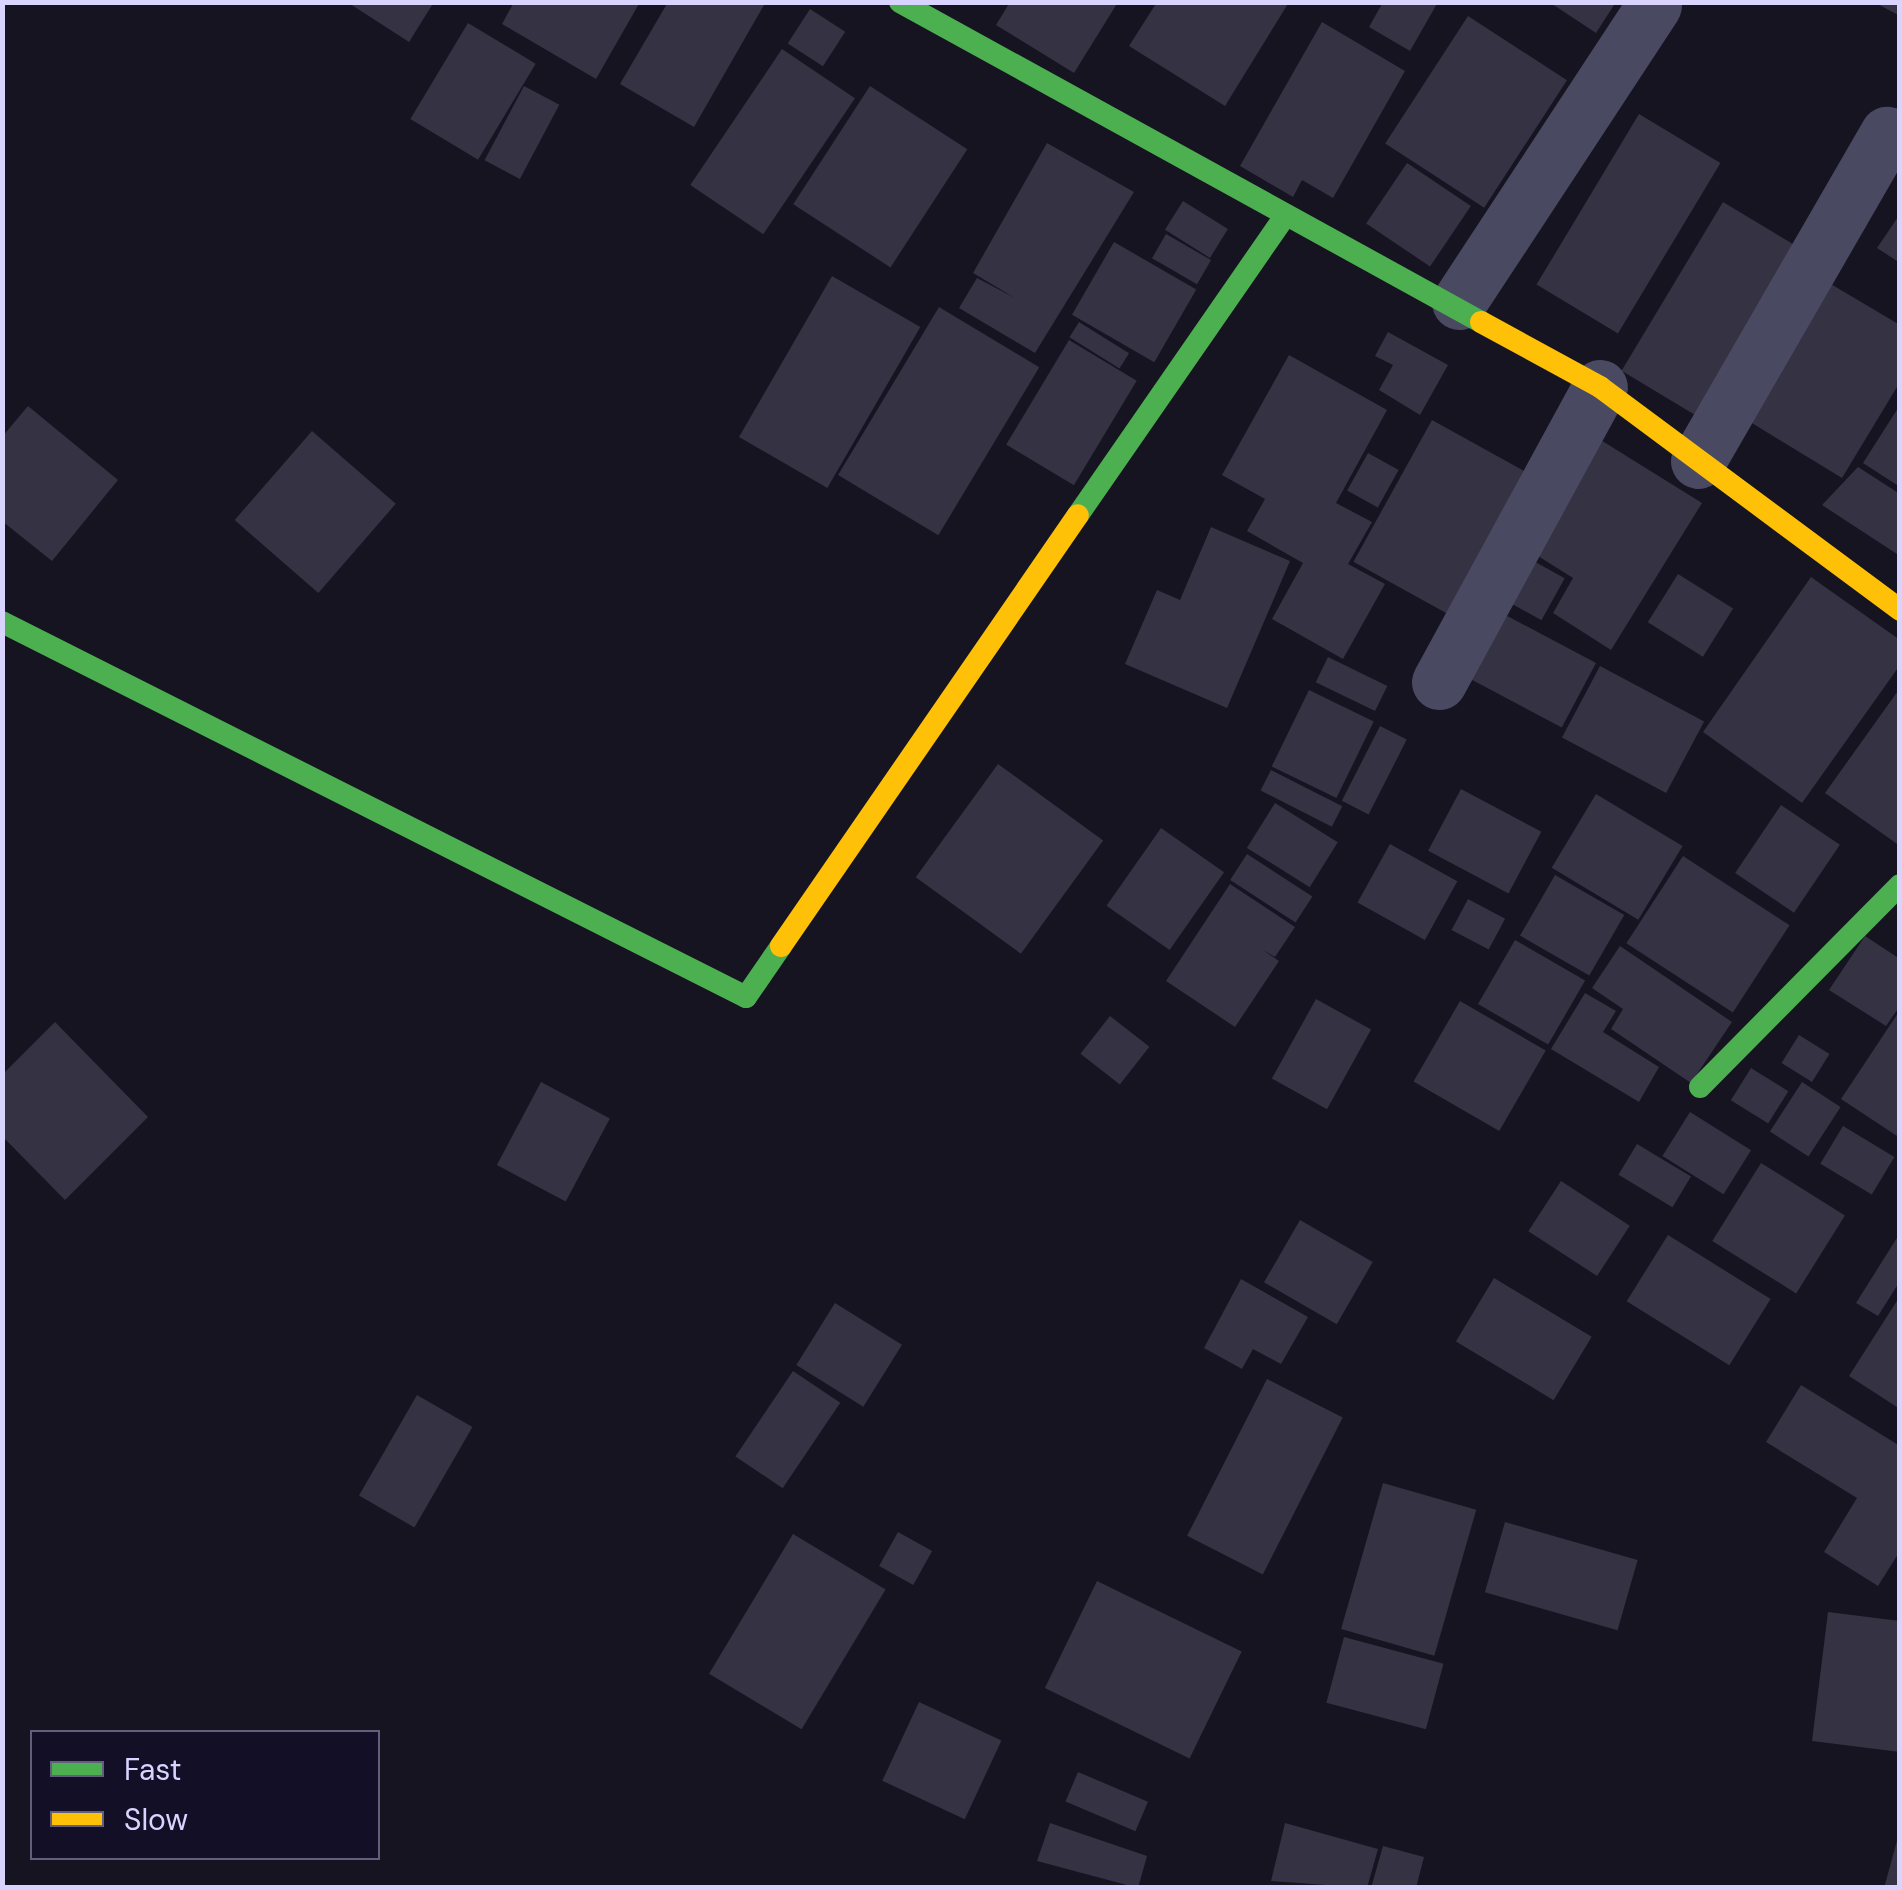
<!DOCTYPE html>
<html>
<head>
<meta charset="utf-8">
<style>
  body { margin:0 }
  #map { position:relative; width:1902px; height:1890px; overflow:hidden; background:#161421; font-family:"DM Sans",sans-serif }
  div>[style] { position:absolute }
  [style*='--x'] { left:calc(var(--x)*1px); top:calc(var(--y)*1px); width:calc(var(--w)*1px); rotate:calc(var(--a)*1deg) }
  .building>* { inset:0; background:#343243; transform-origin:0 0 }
  .street>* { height:55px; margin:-27.5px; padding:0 27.5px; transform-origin:27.5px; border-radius:27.5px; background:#4a4962 }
  .fast>* { height:22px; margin:-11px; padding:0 11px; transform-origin:11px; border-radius:11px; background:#4caf50 }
  .slow>* { height:22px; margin:-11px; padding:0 11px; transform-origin:11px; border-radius:11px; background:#ffc107 }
  span { translate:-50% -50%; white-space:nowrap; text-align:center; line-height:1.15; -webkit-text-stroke:9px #130f26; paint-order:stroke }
  .frame { position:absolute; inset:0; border:5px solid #d9d4ff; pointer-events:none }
  .legend { position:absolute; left:30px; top:1730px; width:350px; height:130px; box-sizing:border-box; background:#130f26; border:2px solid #625e7d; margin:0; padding:12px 18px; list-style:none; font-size:30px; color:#d9d4ff }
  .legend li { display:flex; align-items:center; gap:20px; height:50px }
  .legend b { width:50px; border:2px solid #625e7d }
</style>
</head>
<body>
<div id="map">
  <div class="building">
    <div style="clip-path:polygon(347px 2px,434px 2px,409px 42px)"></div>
    <div style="clip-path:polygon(514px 2px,640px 2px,596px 79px,502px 24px)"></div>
    <div style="clip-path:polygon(668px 2px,764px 5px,694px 127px,620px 84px)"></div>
    <div style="clip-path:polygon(1010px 2px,1118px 2px,1074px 73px,996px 25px)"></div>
    <div style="clip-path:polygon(1157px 2px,1289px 2px,1225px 106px,1129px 46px)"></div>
    <div style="clip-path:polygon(1383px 2px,1438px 2px,1410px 51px,1369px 27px)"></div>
    <div style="clip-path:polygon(1549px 2px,1616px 2px,1596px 33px)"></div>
    <div style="clip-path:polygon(1874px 2px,1900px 2px,1900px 16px)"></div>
    <div style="left:810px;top:9px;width:42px;height:41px;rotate:33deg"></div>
    <div style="left:1468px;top:16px;width:118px;height:152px;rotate:33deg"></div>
    <div style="clip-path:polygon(1322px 22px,1405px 71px,1333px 198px,1302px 180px,1293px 197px,1240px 166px)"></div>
    <div style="left:468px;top:23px;width:79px;height:112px;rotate:31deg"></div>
    <div style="left:782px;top:49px;width:88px;height:164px;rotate:34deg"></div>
    <div style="left:524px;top:86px;width:40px;height:84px;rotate:28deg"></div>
    <div style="left:870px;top:86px;width:116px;height:141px;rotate:33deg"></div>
    <div style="left:1639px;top:114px;width:95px;height:199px;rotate:31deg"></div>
    <div style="clip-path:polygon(1047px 143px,1134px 192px,1035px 353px,959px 308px,977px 278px,1015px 298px,973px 273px)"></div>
    <div style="left:1407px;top:163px;width:77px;height:73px;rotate:34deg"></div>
    <div style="left:1183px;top:201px;width:53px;height:34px;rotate:32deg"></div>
    <div style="left:1723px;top:202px;width:93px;height:197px;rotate:31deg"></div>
    <div style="clip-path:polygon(1900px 214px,1900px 263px,1877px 248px)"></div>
    <div style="left:1166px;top:234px;width:52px;height:28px;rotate:30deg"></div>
    <div style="left:1114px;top:242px;width:95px;height:84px;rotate:30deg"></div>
    <div style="left:832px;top:276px;width:102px;height:186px;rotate:30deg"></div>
    <div style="clip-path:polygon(1824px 280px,1900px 325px,1900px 382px,1842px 478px,1742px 417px)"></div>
    <div style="left:939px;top:307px;width:117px;height:196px;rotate:31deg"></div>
    <div style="left:1079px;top:322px;width:59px;height:18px;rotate:32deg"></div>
    <div style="clip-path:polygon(1388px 332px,1448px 365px,1420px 415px,1379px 390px,1393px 365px,1375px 356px)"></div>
    <div style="left:1069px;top:340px;width:79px;height:122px;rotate:31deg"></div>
    <div style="clip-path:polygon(1289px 355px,1387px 410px,1336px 503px,1372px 522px,1348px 564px,1385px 584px,1343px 659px,1272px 619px,1303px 563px,1247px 531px,1265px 499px,1222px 475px)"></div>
    <div style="clip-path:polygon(1900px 405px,1900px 487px,1863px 463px)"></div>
    <div style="clip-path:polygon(28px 406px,118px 480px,52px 561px,2px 521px,2px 437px)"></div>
    <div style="left:1432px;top:420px;width:112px;height:162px;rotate:29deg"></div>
    <div style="left:312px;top:431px;width:111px;height:118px;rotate:41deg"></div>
    <div style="clip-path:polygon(1591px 434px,1702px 503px,1611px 650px,1553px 613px,1573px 578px,1522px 546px)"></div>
    <div style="left:1368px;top:453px;width:35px;height:43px;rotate:29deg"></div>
    <div style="clip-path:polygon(1858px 467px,1900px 494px,1900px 556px,1822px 505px)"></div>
    <div style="clip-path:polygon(1211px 527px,1290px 561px,1227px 708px,1125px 664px,1157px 590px,1180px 600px)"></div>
    <div style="left:1521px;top:554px;width:50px;height:48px;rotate:29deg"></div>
    <div style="left:1678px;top:574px;width:65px;height:57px;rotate:32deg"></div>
    <div style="clip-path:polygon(1811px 577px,1900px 640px,1900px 665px,1802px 803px,1703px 732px)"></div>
    <div style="left:1498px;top:611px;width:111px;height:73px;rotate:28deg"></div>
    <div style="left:1328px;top:657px;width:66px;height:28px;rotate:26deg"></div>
    <div style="left:1600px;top:666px;width:118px;height:81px;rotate:28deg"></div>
    <div style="clip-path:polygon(1900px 688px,1900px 846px,1825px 793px)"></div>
    <div style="left:1309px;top:690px;width:72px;height:85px;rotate:26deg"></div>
    <div style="left:1380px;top:726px;width:30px;height:84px;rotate:27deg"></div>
    <div style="left:998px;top:764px;width:130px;height:140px;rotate:36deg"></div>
    <div style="left:1271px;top:770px;width:80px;height:23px;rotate:27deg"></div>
    <div style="left:1461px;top:789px;width:91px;height:70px;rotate:28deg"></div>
    <div style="left:1596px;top:794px;width:101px;height:86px;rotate:31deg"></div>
    <div style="left:1275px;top:803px;width:74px;height:53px;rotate:32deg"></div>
    <div style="left:1781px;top:805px;width:71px;height:82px;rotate:34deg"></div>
    <div style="left:1161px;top:828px;width:77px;height:95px;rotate:35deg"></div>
    <div style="left:1390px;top:844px;width:77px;height:67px;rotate:29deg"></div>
    <div style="left:1247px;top:854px;width:78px;height:31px;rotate:33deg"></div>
    <div style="left:1683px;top:856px;width:127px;height:104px;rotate:33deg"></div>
    <div style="left:1555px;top:875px;width:80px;height:70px;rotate:30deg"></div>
    <div style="clip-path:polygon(1230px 884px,1295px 927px,1275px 957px,1263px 950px,1279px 961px,1235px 1027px,1166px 981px)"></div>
    <div style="left:1468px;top:899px;width:42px;height:35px;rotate:28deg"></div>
    <div style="clip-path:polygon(1865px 936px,1900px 959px,1900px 1006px,1886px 1026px,1829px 990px)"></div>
    <div style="left:1515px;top:940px;width:81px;height:74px;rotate:30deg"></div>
    <div style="clip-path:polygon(1620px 946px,1732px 1022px,1691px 1083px,1611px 1029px,1623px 1009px,1592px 988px)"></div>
    <div style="clip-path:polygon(1585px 993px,1616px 1011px,1603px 1032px,1659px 1067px,1639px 1102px,1551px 1049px)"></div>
    <div style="left:1316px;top:999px;width:63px;height:91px;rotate:29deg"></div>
    <div style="left:1460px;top:1001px;width:99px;height:93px;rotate:30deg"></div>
    <div style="clip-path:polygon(1900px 1010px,1900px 1138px,1841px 1099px)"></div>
    <div style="left:1110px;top:1016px;width:50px;height:48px;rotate:38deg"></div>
    <div style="clip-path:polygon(55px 1022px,148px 1117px,65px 1200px,2px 1136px,2px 1075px)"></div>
    <div style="left:1799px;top:1035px;width:36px;height:33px;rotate:32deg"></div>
    <div style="left:1751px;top:1068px;width:44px;height:38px;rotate:32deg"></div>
    <div style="left:541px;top:1082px;width:78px;height:94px;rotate:28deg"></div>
    <div style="left:1802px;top:1082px;width:46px;height:59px;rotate:33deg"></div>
    <div style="left:1690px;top:1112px;width:72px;height:52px;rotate:32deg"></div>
    <div style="left:1843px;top:1126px;width:60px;height:44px;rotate:31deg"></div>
    <div style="left:1637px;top:1144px;width:63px;height:36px;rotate:31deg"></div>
    <div style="left:1761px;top:1163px;width:99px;height:92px;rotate:32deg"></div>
    <div style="left:1561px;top:1181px;width:82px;height:60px;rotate:33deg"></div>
    <div style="left:1300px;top:1220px;width:84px;height:72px;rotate:30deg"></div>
    <div style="clip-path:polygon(1900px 1233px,1900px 1281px,1878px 1316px,1856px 1303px)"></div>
    <div style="left:1668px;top:1235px;width:121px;height:78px;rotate:32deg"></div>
    <div style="left:1494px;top:1278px;width:114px;height:74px;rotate:31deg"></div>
    <div style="clip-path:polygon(1241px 1279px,1308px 1317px,1281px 1364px,1253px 1349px,1242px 1369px,1204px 1348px)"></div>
    <div style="clip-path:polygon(1900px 1296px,1900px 1409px,1849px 1376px)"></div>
    <div style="left:835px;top:1303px;width:79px;height:73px;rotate:32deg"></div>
    <div style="left:793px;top:1371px;width:57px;height:103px;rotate:34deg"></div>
    <div style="left:1267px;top:1379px;width:85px;height:176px;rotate:27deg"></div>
    <div style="clip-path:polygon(1801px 1385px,1900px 1446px,1900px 1551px,1878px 1586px,1824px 1552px,1857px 1498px,1766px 1442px)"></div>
    <div style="left:417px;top:1395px;width:64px;height:116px;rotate:30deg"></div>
    <div style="left:1383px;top:1483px;width:97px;height:152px;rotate:16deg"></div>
    <div style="left:1505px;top:1522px;width:138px;height:73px;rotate:16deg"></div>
    <div style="left:898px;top:1532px;width:39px;height:39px;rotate:29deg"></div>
    <div style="left:793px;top:1534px;width:108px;height:163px;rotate:31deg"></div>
    <div style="left:1097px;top:1581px;width:161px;height:119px;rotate:26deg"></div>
    <div style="clip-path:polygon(1828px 1612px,1900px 1621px,1900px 1752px,1812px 1741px)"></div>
    <div style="left:1344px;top:1637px;width:103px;height:68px;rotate:15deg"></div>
    <div style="left:919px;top:1702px;width:91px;height:87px;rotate:25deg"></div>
    <div style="left:1078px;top:1772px;width:76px;height:32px;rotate:23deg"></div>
    <div style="clip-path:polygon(1050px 1823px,1147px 1856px,1138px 1888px,1037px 1861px)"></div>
    <div style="clip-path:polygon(1285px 1823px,1378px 1849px,1367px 1888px,1271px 1881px)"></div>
    <div style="clip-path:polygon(1898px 1837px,1900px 1888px,1884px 1888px)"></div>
    <div style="clip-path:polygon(1383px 1846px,1424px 1857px,1416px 1888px,1371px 1888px)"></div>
  </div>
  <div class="street">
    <div style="--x:1459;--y:302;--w:355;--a:-56.7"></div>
    <div style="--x:1698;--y:461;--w:378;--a:-60"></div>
    <div style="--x:1439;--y:682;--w:336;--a:-61.4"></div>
  </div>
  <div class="fast">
    <div style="--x:900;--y:2;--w:663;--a:28.84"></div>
    <div style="--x:1078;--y:515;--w:362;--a:-55.3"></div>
    <div style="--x:2;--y:622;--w:833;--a:26.75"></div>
    <div style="--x:746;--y:997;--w:62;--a:-55.5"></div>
    <div style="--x:1700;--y:1087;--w:284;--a:-45.3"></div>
  </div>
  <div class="slow">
    <div style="--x:1481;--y:322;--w:136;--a:28.6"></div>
    <div style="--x:1600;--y:387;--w:374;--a:36.6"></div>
    <div style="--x:781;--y:946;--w:523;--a:-55.43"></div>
  </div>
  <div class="frame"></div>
  <ul class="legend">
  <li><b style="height:12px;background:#4caf50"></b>Fast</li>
  <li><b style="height:12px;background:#ffc107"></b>Slow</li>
  </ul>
</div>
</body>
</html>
